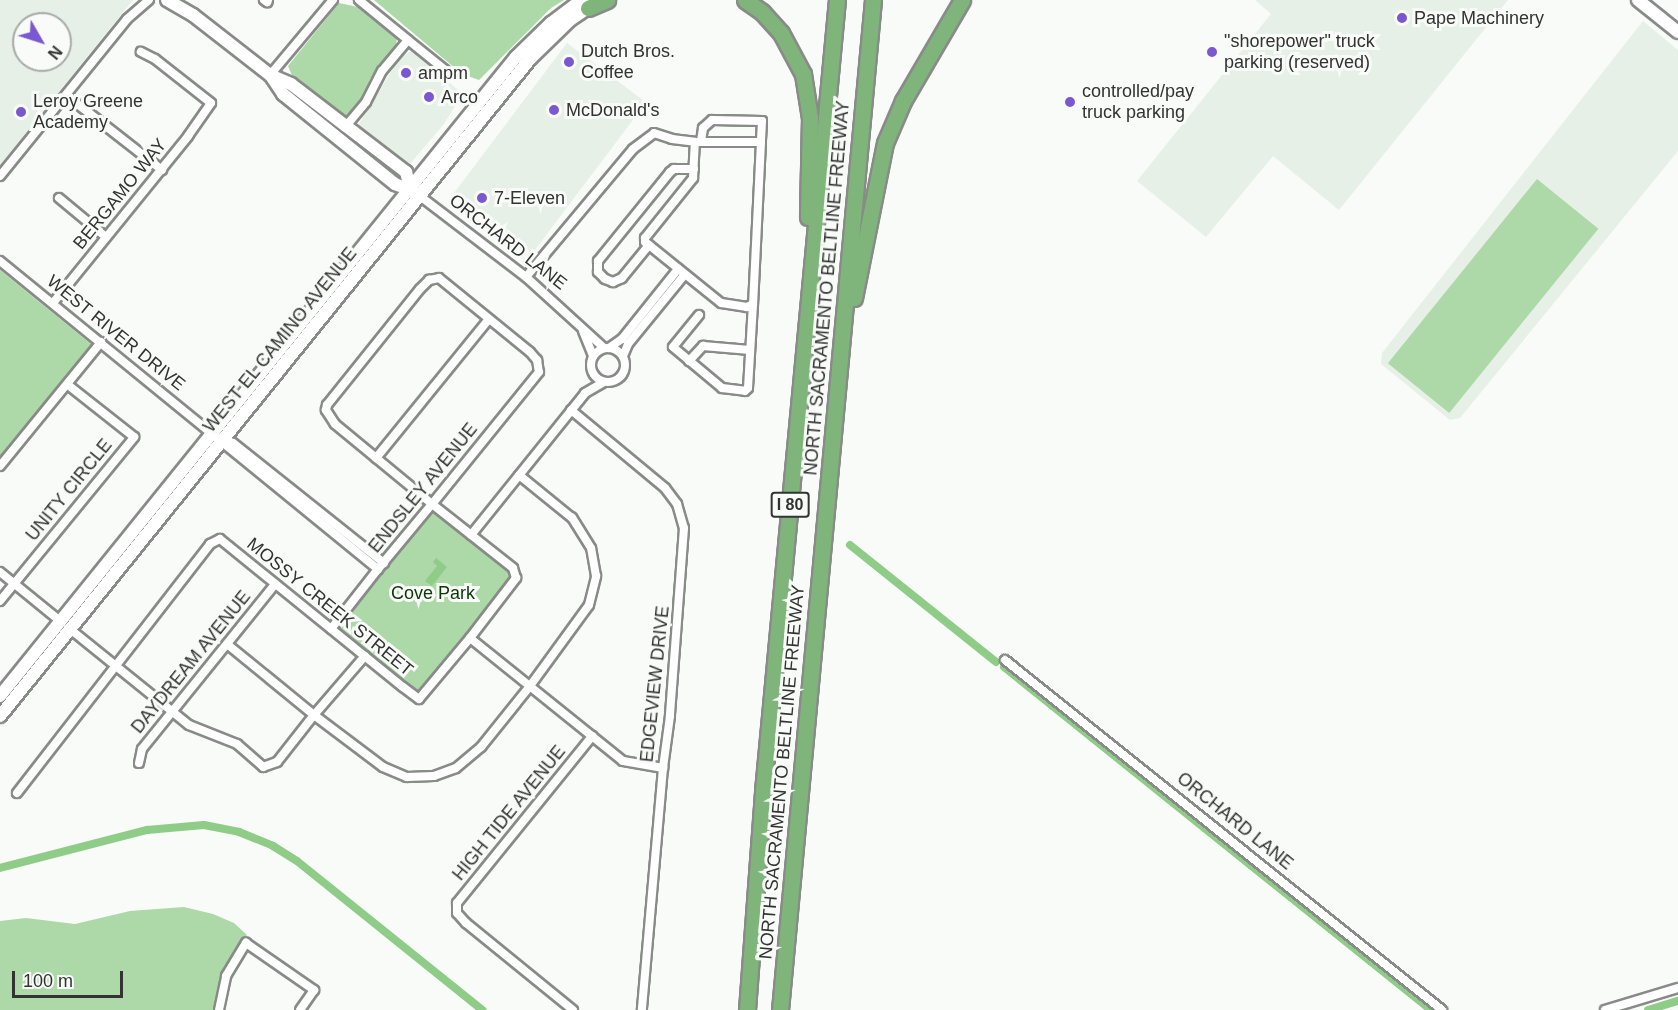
<!DOCTYPE html>
<html>
<head>
<meta charset="utf-8">
<style>
  body { margin:0 }
  #map { position:relative; width:1678px; height:1010px; overflow:hidden; background:#f8fbf7; font-family:Helvetica,sans-serif }
  div>[style] { position:absolute }
  [style*='--x'] { left:calc(var(--x)*1px); top:calc(var(--y)*1px); width:calc(var(--w)*1px); rotate:calc(var(--a)*1deg) }
  .built>* { inset:0; background:#e7f0e6; transform-origin:0 0 }
  .green>* { inset:0; background:#add8a8; transform-origin:0 0 }
  .water>* { inset:0; background:#8ecc88 }
  .canal>* { height:8px; margin:-4px; padding:0 4px; transform-origin:4px; border-radius:4px; background:#8ecc88 }
  .roads { filter:drop-shadow(2px 0 #888b88) drop-shadow(-2px 0 #888b88) drop-shadow(0 2px #888b88) drop-shadow(0 -2px #888b88) }
  .street>* { height:8px; margin:-4px; padding:0 4px; transform-origin:4px; border-radius:4px; background:#fff }
  .street>.ring { margin:-4px; padding:0; box-sizing:content-box; background:none; border:8px solid #fff; border-radius:50% }
  .secondary>* { height:12px; margin:-6px; padding:0 6px; transform-origin:6px; border-radius:6px; background:#fff }
  .highway>* { height:15px; margin:-7.5px; padding:0 7.5px; transform-origin:7.5px; border-radius:7.5px; background:#7fb57a }
  .dots>* { width:16px; height:16px; translate:-50% -50%; box-sizing:border-box; border:3px solid #f8fbf7; border-radius:50% }
  span { translate:-50% -50%; white-space:nowrap; text-align:center; line-height:1.15; -webkit-text-stroke:6px #f8fbf7; paint-order:stroke }
  .shield-label span { padding:2px 4px; background:#f8fbf7; border:2px solid; border-radius:4px; -webkit-text-stroke-width:0 }
  .shield-label { font-size:16px; color:#323332; font-weight:700 }
  .poi-label { font-size:18px; color:#323332 }
  .left { translate:0 -50%; text-align:left }
  .street-label { font-size:18px; color:#323332 }
  .park-label { font-size:18px; color:#0c370a }
  .north { position:absolute; left:12px; top:12px; width:60px; height:60px; box-sizing:border-box; background:#f8fbf7; border:2px solid #a9aba8; border-radius:50%; rotate:129deg; font-size:16px; font-weight:700; line-height:24px; text-align:center; color:#323332 }
  .north::after { content:''; display:block; margin:auto; width:21px; height:27px; background:#7a58d2; clip-path:polygon(50% 0,100% 100%,50% 72%,0 100%) }
  .scale { position:absolute; left:12px; top:971px; width:111px; height:27px; box-sizing:border-box; border:3px solid #323332; border-top:0; padding-left:8px; font-size:18px; line-height:21px; white-space:nowrap; color:#323332; -webkit-text-stroke:4px #f8fbf7; paint-order:stroke }
</style>
</head>
<body>
<div id="map">
  <div class="built">
    <div style="clip-path:polygon(evenodd,0 0,133px 0,0 165px,0 0,24px 24px,60px 24px,60px 60px,24px 60px,24px 24px)"></div>
    <div style="clip-path:polygon(1255px 0,1508px 0,1339px 210px,1273px 156px,1206px 237px,1137px 181px,1271px 14px)"></div>
    <div style="clip-path:polygon(1643px 21px,1678px 50px,1678px 151px,1460px 418px,1450px 420px,1381px 364px,1382px 353px)"></div>
    <div style="left:567px;top:43px;width:99px;height:189px;rotate:37deg"></div>
    <div style="clip-path:polygon(412px 50px,459px 91px,458px 101px,444px 124px,409px 165px,387px 156px,361px 132px,359px 124px,399px 59px)"></div>
  </div>
  <div class="green">
    <div style="clip-path:polygon(374px 0,564px 0,551px 8px,479px 80px,462px 74px)"></div>
    <div style="clip-path:polygon(339px 3px,358px 7px,397px 38px,396px 46px,370px 79px,364px 98px,347px 118px,294px 80px,288px 66px)"></div>
    <div style="left:1537px;top:179px;width:79px;height:237px;rotate:39deg"></div>
    <div style="clip-path:polygon(0 270px,92px 345px,0 459px)"></div>
    <div style="left:432px;top:504px;width:112px;height:161px;rotate:41deg"></div>
    <div style="clip-path:polygon(184px 907px,213px 914px,234px 923px,247px 935px,220px 977px,213px 1010px,0 1010px,0 921px,26px 918px,75px 924px,130px 911px)"></div>
  </div>
  <div class="water">
    <div style="clip-path:polygon(436px 558px,447px 567px,432px 586px,425px 581px,437px 566px,433px 562px)"></div>
  </div>
  <div class="canal">
    <div style="--x:850;--y:545;--w:187;--a:38.7"></div>
    <div style="--x:1004;--y:667;--w:548;--a:38.77"></div>
    <div style="--x:0;--y:868;--w:152;--a:-14.5"></div>
    <div style="--x:147;--y:830;--w:57;--a:-5"></div>
    <div style="--x:204;--y:825;--w:36;--a:11"></div>
    <div style="--x:239;--y:832;--w:37;--a:22"></div>
    <div style="--x:273;--y:846;--w:28;--a:32"></div>
    <div style="--x:297;--y:861;--w:238;--a:38.8"></div>
    <div style="--x:1648;--y:1010;--w:31;--a:-17"></div>
  </div>
  <div class="roads">
    <div class="street">
      <div style="--x:264;--y:0;--w:4;--a:34"></div>
      <div style="--x:267;--y:2;--w:2;--a:-63"></div>
      <div style="--x:359;--y:0;--w:63;--a:39.2"></div>
      <div style="--x:270;--y:75;--w:98;--a:-50"></div>
      <div style="--x:66;--y:95;--w:122;--a:38"></div>
      <div style="--x:346;--y:126;--w:31;--a:-50"></div>
      <div style="--x:366;--y:102;--w:35;--a:-63"></div>
      <div style="--x:382;--y:71;--w:40;--a:-50"></div>
      <div style="--x:408;--y:40;--w:48;--a:39"></div>
      <div style="--x:701;--y:141;--w:13;--a:-81"></div>
      <div style="--x:703;--y:128;--w:12;--a:-42"></div>
      <div style="--x:712;--y:120;--w:50;--a:1.1"></div>
      <div style="--x:762;--y:121;--w:21;--a:93"></div>
      <div style="--x:0;--y:176;--w:202;--a:-51"></div>
      <div style="--x:127;--y:19;--w:29;--a:-41"></div>
      <div style="--x:420;--y:196;--w:133;--a:37.4"></div>
      <div style="--x:526;--y:277;--w:105;--a:42.3"></div>
      <div style="--x:59;--y:198;--w:61;--a:39.7"></div>
      <div style="--x:649;--y:245;--w:43;--a:129.3"></div>
      <div style="--x:622;--y:278;--w:10;--a:156"></div>
      <div style="--x:613;--y:282;--w:9;--a:-159"></div>
      <div style="--x:605;--y:279;--w:10;--a:-135"></div>
      <div style="--x:598;--y:272;--w:11;--a:-90"></div>
      <div style="--x:598;--y:261;--w:114;--a:-51"></div>
      <div style="--x:670;--y:172;--w:5;--a:-37"></div>
      <div style="--x:674;--y:169;--w:20;--a:0"></div>
      <div style="--x:0;--y:261;--w:488;--a:39.2"></div>
      <div style="--x:526;--y:277;--w:167;--a:-50.1"></div>
      <div style="--x:633;--y:149;--w:26;--a:-37"></div>
      <div style="--x:654;--y:133;--w:19;--a:18"></div>
      <div style="--x:672;--y:139;--w:23;--a:7"></div>
      <div style="--x:695;--y:142;--w:66;--a:0"></div>
      <div style="--x:761;--y:142;--w:162;--a:92.8"></div>
      <div style="--x:753;--y:304;--w:7;--a:153"></div>
      <div style="--x:747;--y:307;--w:26;--a:-171"></div>
      <div style="--x:721;--y:303;--w:97;--a:-141.2"></div>
      <div style="--x:645;--y:242;--w:4;--a:-90"></div>
      <div style="--x:645;--y:238;--w:77;--a:-51.3"></div>
      <div style="--x:693;--y:178;--w:36;--a:-87"></div>
      <div style="--x:53;--y:303;--w:215;--a:-51"></div>
      <div style="--x:188;--y:136;--w:40;--a:-55.1"></div>
      <div style="--x:211;--y:103;--w:71;--a:-141.8"></div>
      <div style="--x:155;--y:59;--w:16;--a:-153"></div>
      <div style="--x:699;--y:315;--w:41;--a:129.1"></div>
      <div style="--x:673;--y:347;--w:64;--a:39.9"></div>
      <div style="--x:722;--y:388;--w:23;--a:7"></div>
      <div style="--x:745;--y:391;--w:4;--a:-45"></div>
      <div style="--x:748;--y:388;--w:84;--a:-86.6"></div>
      <div style="--x:583;--y:331;--w:27;--a:68"></div>
      <div class="ring" style="left:591px;top:348px;width:26px;height:26px"></div>
      <div style="--x:609;--y:348;--w:16;--a:-35"></div>
      <div style="--x:622;--y:339;--w:90;--a:-51.3"></div>
      <div style="--x:623;--y:356;--w:13;--a:-67"></div>
      <div style="--x:628;--y:344;--w:90;--a:-50.8"></div>
      <div style="--x:689;--y:361;--w:21;--a:-47"></div>
      <div style="--x:703;--y:346;--w:47;--a:4.9"></div>
      <div style="--x:571;--y:410;--w:122;--a:39.7"></div>
      <div style="--x:665;--y:488;--w:20;--a:53"></div>
      <div style="--x:677;--y:504;--w:25;--a:74"></div>
      <div style="--x:684;--y:528;--w:189;--a:94.3"></div>
      <div style="--x:670;--y:716;--w:52;--a:97.7"></div>
      <div style="--x:663;--y:768;--w:243;--a:95"></div>
      <div style="--x:223;--y:440;--w:10;--a:17"></div>
      <div style="--x:233;--y:443;--w:193;--a:38.5"></div>
      <div style="--x:376;--y:458;--w:179;--a:-50.9"></div>
      <div style="--x:0;--y:466;--w:160;--a:-50.8"></div>
      <div style="--x:471;--y:535;--w:182;--a:-51.2"></div>
      <div style="--x:585;--y:393;--w:22;--a:-30"></div>
      <div style="--x:0;--y:572;--w:77;--a:39.2"></div>
      <div style="--x:0;--y:601;--w:212;--a:-50.7"></div>
      <div style="--x:134;--y:437;--w:85;--a:-141.7"></div>
      <div style="--x:70;--y:629;--w:153;--a:38.9"></div>
      <div style="--x:189;--y:725;--w:52;--a:21.6"></div>
      <div style="--x:237;--y:744;--w:35;--a:41"></div>
      <div style="--x:263;--y:767;--w:15;--a:-20"></div>
      <div style="--x:277;--y:762;--w:60;--a:-51.8"></div>
      <div style="--x:314;--y:715;--w:86;--a:37"></div>
      <div style="--x:383;--y:767;--w:26;--a:23"></div>
      <div style="--x:407;--y:777;--w:27;--a:-2"></div>
      <div style="--x:434;--y:776;--w:23;--a:-20"></div>
      <div style="--x:456;--y:768;--w:33;--a:-40"></div>
      <div style="--x:481;--y:747;--w:78;--a:-51.2"></div>
      <div style="--x:530;--y:686;--w:100;--a:-53.9"></div>
      <div style="--x:589;--y:605;--w:30;--a:-76"></div>
      <div style="--x:596;--y:576;--w:28;--a:-100"></div>
      <div style="--x:591;--y:548;--w:36;--a:-122"></div>
      <div style="--x:572;--y:518;--w:68;--a:-140.9"></div>
      <div style="--x:470;--y:638;--w:196;--a:38.8"></div>
      <div style="--x:623;--y:761;--w:41;--a:9.9"></div>
      <div style="--x:227;--y:644;--w:112;--a:39.2"></div>
      <div style="--x:314;--y:715;--w:78;--a:-49.2"></div>
      <div style="--x:1005;--y:660;--w:560;--a:38.69"></div>
      <div style="--x:139;--y:763;--w:14;--a:-78"></div>
      <div style="--x:142;--y:749;--w:212;--a:-51.1"></div>
      <div style="--x:17;--y:793;--w:315;--a:-52.2"></div>
      <div style="--x:210;--y:544;--w:11;--a:-27"></div>
      <div style="--x:220;--y:539;--w:235;--a:39"></div>
      <div style="--x:403;--y:687;--w:20;--a:37"></div>
      <div style="--x:419;--y:699;--w:80;--a:-50.1"></div>
      <div style="--x:470;--y:638;--w:76;--a:-52.5"></div>
      <div style="--x:516;--y:578;--w:10;--a:-107"></div>
      <div style="--x:513;--y:568;--w:103;--a:-141.7"></div>
      <div style="--x:432;--y:504;--w:126;--a:-140.5"></div>
      <div style="--x:335;--y:424;--w:17;--a:-123"></div>
      <div style="--x:326;--y:410;--w:5;--a:-79"></div>
      <div style="--x:327;--y:405;--w:149;--a:-51.3"></div>
      <div style="--x:420;--y:289;--w:13;--a:-45"></div>
      <div style="--x:429;--y:280;--w:10;--a:-11"></div>
      <div style="--x:439;--y:278;--w:117;--a:39.1"></div>
      <div style="--x:530;--y:352;--w:11;--a:49"></div>
      <div style="--x:537;--y:360;--w:12;--a:81"></div>
      <div style="--x:539;--y:372;--w:170;--a:129"></div>
      <div style="--x:432;--y:504;--w:85;--a:129.7"></div>
      <div style="--x:378;--y:569;--w:76;--a:128.1"></div>
      <div style="--x:219;--y:1010;--w:35;--a:-78"></div>
      <div style="--x:226;--y:976;--w:39;--a:-59"></div>
      <div style="--x:246;--y:943;--w:83;--a:34.7"></div>
      <div style="--x:314;--y:990;--w:24;--a:125"></div>
      <div style="--x:573;--y:1010;--w:138;--a:-140.9"></div>
      <div style="--x:466;--y:923;--w:13;--a:-132"></div>
      <div style="--x:457;--y:913;--w:10;--a:-90"></div>
      <div style="--x:457;--y:903;--w:215;--a:-51"></div>
      <div style="--x:1605;--y:1010;--w:76;--a:-16.8"></div>
    </div>
    <div class="secondary">
      <div style="--x:167;--y:0;--w:30;--a:30"></div>
      <div style="--x:193;--y:15;--w:98;--a:37.9"></div>
      <div style="--x:270;--y:75;--w:23;--a:23"></div>
      <div style="--x:291;--y:84;--w:69;--a:37.4"></div>
      <div style="--x:346;--y:126;--w:76;--a:37.5"></div>
      <div style="--x:406;--y:172;--w:16;--a:76"></div>
      <div style="--x:1638;--y:0;--w:51;--a:38.7"></div>
      <div style="--x:271;--y:76;--w:22;--a:56"></div>
      <div style="--x:283;--y:94;--w:144;--a:38.8"></div>
      <div style="--x:395;--y:184;--w:22;--a:22"></div>
      <div style="--x:0;--y:696;--w:821;--a:-51.08"></div>
      <div style="--x:516;--y:57;--w:49;--a:-44.2"></div>
      <div style="--x:551;--y:23;--w:39;--a:-37"></div>
      <div style="--x:0;--y:716;--w:844;--a:-51.11"></div>
      <div style="--x:530;--y:59;--w:56;--a:-44.3"></div>
      <div style="--x:570;--y:20;--w:29;--a:-34"></div>
    </div>
    <div class="highway">
      <div style="--x:745;--y:0;--w:21;--a:35"></div>
      <div style="--x:762;--y:12;--w:28;--a:48"></div>
      <div style="--x:781;--y:33;--w:47;--a:61.8"></div>
      <div style="--x:803;--y:74;--w:45;--a:81"></div>
      <div style="--x:810;--y:118;--w:99;--a:91.2"></div>
      <div style="--x:588;--y:8;--w:21;--a:-23"></div>
      <div style="--x:854;--y:298;--w:158;--a:-78.7"></div>
      <div style="--x:885;--y:143;--w:46;--a:-66.8"></div>
      <div style="--x:903;--y:101;--w:117;--a:-59.7"></div>
      <div style="--x:747;--y:1010;--w:220;--a:-85.8"></div>
      <div style="--x:763;--y:791;--w:794;--a:-84.66"></div>
      <div style="--x:780;--y:1010;--w:1014;--a:-84.74"></div>
    </div>
  </div>
  <div class="dots">
    <div style="left:1402px;top:18px;background:#7a58d2"></div>
    <div style="left:1212px;top:52px;background:#7a58d2"></div>
    <div style="left:569px;top:62px;background:#7a58d2"></div>
    <div style="left:406px;top:73px;background:#7a58d2"></div>
    <div style="left:429px;top:97px;background:#7a58d2"></div>
    <div style="left:1070px;top:102px;background:#7a58d2"></div>
    <div style="left:554px;top:110px;background:#7a58d2"></div>
    <div style="left:21px;top:112px;background:#7a58d2"></div>
    <div style="left:482px;top:198px;background:#7a58d2"></div>
  </div>
  <div class="shield-label">
    <span style="left:790px;top:505px">I 80</span>
  </div>
  <div class="poi-label">
    <span class="left" style="left:1414px;top:18px">Pape Machinery</span>
    <span class="left" style="left:1224px;top:52px">"shorepower" truck<br>parking (reserved)</span>
    <span class="left" style="left:581px;top:62px">Dutch Bros.<br>Coffee</span>
    <span class="left" style="left:418px;top:73px">ampm</span>
    <span class="left" style="left:1082px;top:102px">controlled/pay<br>truck parking</span>
    <span class="left" style="left:441px;top:97px">Arco</span>
    <span class="left" style="left:33px;top:112px">Leroy Greene<br>Academy</span>
    <span class="left" style="left:566px;top:110px">McDonald's</span>
    <span class="left" style="left:494px;top:198px">7-Eleven</span>
  </div>
  <div class="street-label">
    <span style="left:120px;top:194px;rotate:-51deg">BERGAMO WAY</span>
    <span style="left:508px;top:242px;rotate:38deg">ORCHARD LANE</span>
    <span style="left:827px;top:288px;rotate:-85deg">NORTH SACRAMENTO BELTLINE FREEWAY</span>
    <span style="left:116px;top:333px;rotate:39deg">WEST RIVER DRIVE</span>
    <span style="left:280px;top:340px;rotate:-51deg">WEST EL CAMINO AVENUE</span>
    <span style="left:423px;top:488px;rotate:-51deg">ENDSLEY AVENUE</span>
    <span style="left:69px;top:490px;rotate:-51deg">UNITY CIRCLE</span>
    <span style="left:330px;top:607px;rotate:39deg">MOSSY CREEK STREET</span>
    <span style="left:191px;top:662px;rotate:-51deg">DAYDREAM AVENUE</span>
    <span style="left:655px;top:684px;rotate:-84deg">EDGEVIEW DRIVE</span>
    <span style="left:782px;top:772px;rotate:-85deg">NORTH SACRAMENTO BELTLINE FREEWAY</span>
    <span style="left:509px;top:813px;rotate:-51deg">HIGH TIDE AVENUE</span>
    <span style="left:1235px;top:821px;rotate:39deg">ORCHARD LANE</span>
  </div>
  <div class="park-label">
    <span style="left:433px;top:593px">Cove Park</span>
  </div>
  <div class="north">N</div>
  <div class="scale">100 m</div>
</div>
</body>
</html>
